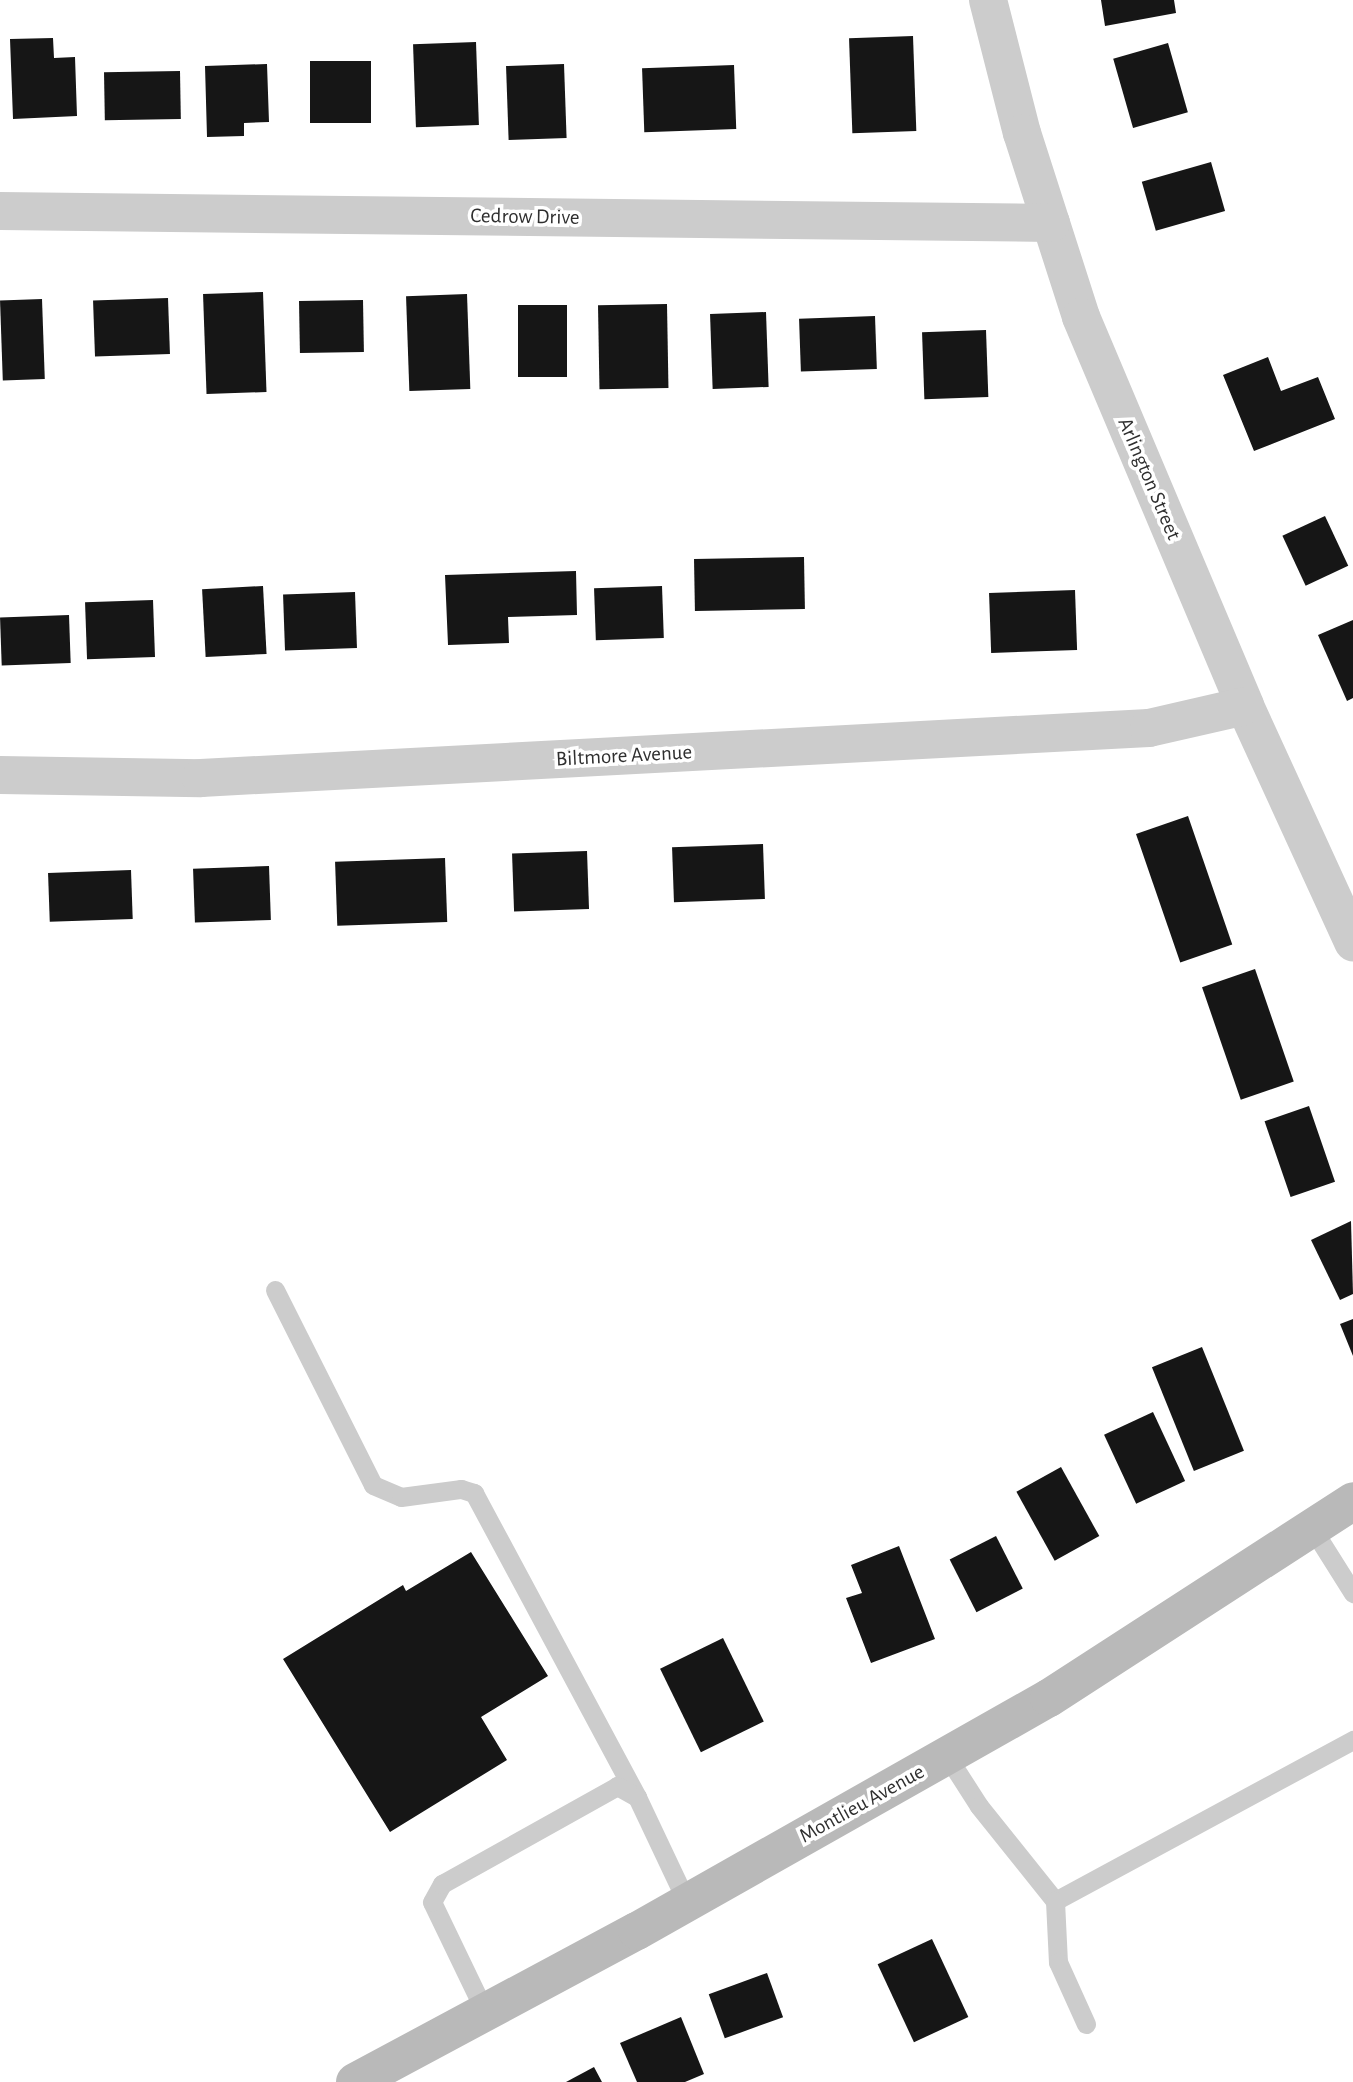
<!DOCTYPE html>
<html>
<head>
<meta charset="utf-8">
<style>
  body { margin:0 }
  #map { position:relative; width:1353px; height:2082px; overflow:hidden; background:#fff; font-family:"Alegreya Sans",sans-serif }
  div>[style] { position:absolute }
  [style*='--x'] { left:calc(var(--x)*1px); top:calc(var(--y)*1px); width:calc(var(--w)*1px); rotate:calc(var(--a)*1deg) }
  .building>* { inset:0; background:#161616; transform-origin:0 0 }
  .lane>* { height:19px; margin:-9.5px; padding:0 9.5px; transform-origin:9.5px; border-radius:9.5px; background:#ccc }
  .street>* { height:38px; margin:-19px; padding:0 19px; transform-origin:19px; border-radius:19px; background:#ccc }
  .secondary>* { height:38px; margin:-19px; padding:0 19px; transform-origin:19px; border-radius:19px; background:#b9b9b9 }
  span { translate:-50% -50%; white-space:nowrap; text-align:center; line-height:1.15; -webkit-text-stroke:7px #fff; paint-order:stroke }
  .street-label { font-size:21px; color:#2f2f2f }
</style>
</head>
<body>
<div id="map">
  <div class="building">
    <div style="clip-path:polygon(1101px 0,1174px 0,1176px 13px,1105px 26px)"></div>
    <div style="left:913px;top:36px;width:95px;height:64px;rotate:88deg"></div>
    <div style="clip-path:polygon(53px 38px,54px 58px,75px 57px,77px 116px,13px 119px,10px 39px)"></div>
    <div style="left:476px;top:42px;width:83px;height:63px;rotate:88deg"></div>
    <div style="left:1168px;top:43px;width:72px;height:57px;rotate:74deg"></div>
    <div style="left:371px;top:61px;width:62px;height:61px;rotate:90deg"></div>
    <div style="clip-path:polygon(267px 64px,269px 122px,244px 123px,244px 136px,207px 137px,205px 66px)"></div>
    <div style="left:564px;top:64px;width:74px;height:58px;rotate:88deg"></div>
    <div style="left:734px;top:65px;width:64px;height:92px;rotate:88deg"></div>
    <div style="left:180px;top:71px;width:48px;height:76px;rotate:89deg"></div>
    <div style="left:1211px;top:162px;width:51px;height:72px;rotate:74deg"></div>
    <div style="left:263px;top:292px;width:100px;height:60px;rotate:88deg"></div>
    <div style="left:467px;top:294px;width:95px;height:61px;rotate:88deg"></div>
    <div style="left:168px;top:298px;width:56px;height:75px;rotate:88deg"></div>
    <div style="left:42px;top:299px;width:80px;height:42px;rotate:88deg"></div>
    <div style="left:363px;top:300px;width:52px;height:64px;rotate:89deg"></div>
    <div style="left:667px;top:304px;width:84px;height:69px;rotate:89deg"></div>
    <div style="left:518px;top:305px;width:49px;height:72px"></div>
    <div style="left:766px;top:312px;width:75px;height:56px;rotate:88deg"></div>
    <div style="left:875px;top:316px;width:53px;height:76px;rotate:88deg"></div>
    <div style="left:986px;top:330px;width:67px;height:64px;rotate:88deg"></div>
    <div style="clip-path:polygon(1268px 357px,1281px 391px,1318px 377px,1335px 419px,1254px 451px,1223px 375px)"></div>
    <div style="left:1325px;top:516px;width:55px;height:47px;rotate:65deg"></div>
    <div style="left:804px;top:557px;width:52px;height:110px;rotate:89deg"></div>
    <div style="clip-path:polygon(576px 571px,577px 615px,508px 617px,509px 643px,448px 645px,445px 575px)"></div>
    <div style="left:263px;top:586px;width:68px;height:61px;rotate:87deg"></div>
    <div style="left:662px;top:586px;width:52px;height:68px;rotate:88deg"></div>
    <div style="left:1075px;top:590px;width:60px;height:86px;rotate:88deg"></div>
    <div style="left:355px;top:592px;width:56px;height:72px;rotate:88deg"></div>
    <div style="left:153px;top:600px;width:57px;height:68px;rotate:88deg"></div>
    <div style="left:69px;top:615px;width:48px;height:69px;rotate:88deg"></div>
    <div style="clip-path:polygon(1353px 620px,1353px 698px,1347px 701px,1318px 635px)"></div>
    <div style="left:1188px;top:816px;width:136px;height:55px;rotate:71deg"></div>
    <div style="left:763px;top:844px;width:55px;height:91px;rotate:88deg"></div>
    <div style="left:587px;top:851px;width:58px;height:75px;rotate:88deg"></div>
    <div style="left:445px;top:858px;width:64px;height:110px;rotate:88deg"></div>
    <div style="left:269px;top:866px;width:54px;height:76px;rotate:88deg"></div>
    <div style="left:131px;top:870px;width:49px;height:83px;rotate:88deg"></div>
    <div style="left:1255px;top:969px;width:119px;height:56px;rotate:71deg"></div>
    <div style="left:1309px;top:1106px;width:80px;height:47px;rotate:71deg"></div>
    <div style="clip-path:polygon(1351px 1221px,1353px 1294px,1340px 1300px,1311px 1240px)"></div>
    <div style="clip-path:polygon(1353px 1319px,1353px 1356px,1340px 1324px)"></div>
    <div style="left:1202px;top:1347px;width:112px;height:54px;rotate:68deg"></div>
    <div style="left:1153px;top:1412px;width:76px;height:54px;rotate:65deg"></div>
    <div style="left:1061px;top:1467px;width:79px;height:51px;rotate:61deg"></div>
    <div style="left:996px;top:1536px;width:59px;height:52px;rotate:63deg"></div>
    <div style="clip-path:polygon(899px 1546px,935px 1639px,871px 1663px,846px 1598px,862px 1593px,851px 1565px)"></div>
    <div style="clip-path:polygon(471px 1552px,548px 1676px,481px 1717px,507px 1760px,390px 1832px,283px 1659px,403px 1585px,406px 1591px)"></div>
    <div style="left:723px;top:1638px;width:93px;height:70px;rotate:64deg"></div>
    <div style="left:932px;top:1939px;width:86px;height:60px;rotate:65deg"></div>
    <div style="left:767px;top:1973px;width:47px;height:62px;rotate:70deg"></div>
    <div style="clip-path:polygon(681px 2017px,704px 2074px,685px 2082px,637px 2082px,620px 2043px)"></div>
    <div style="clip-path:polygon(594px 2067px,602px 2082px,566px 2082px)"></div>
  </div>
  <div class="lane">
    <div style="--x:275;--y:1290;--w:218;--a:63.3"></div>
    <div style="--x:373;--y:1485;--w:30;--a:23"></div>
    <div style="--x:401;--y:1497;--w:61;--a:-7.6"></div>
    <div style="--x:461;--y:1489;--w:14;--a:17"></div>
    <div style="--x:474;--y:1493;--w:345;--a:61.8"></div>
    <div style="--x:1312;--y:1528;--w:77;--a:57.8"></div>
    <div style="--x:947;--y:1756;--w:59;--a:57.4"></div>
    <div style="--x:979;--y:1806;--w:122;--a:51.3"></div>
    <div style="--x:1055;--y:1901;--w:339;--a:-28.4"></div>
    <div style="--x:1055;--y:1901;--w:61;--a:87.2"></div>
    <div style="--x:1058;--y:1962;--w:68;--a:65.7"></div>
    <div style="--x:485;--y:2012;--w:122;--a:-115.7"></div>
    <div style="--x:432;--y:1902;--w:21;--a:-61"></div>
    <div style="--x:442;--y:1884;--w:201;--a:-29.2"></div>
    <div style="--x:617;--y:1786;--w:23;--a:29"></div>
    <div style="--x:637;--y:1797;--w:117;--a:64.7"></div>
  </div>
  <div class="street">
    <div style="--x:988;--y:0;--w:137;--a:75.7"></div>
    <div style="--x:1022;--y:133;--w:193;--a:72.2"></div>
    <div style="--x:1081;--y:317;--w:422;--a:67.1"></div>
    <div style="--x:1245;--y:706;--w:260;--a:65.4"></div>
    <div style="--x:0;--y:211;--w:1051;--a:0.65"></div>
    <div style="--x:0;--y:775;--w:201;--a:0.9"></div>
    <div style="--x:201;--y:778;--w:949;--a:-3.02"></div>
    <div style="--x:1149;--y:728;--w:98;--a:-12.9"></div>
  </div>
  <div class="secondary">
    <div style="--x:355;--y:2082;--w:320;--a:-28.2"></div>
    <div style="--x:637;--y:1931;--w:473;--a:-29.5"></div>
    <div style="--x:1049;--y:1698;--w:362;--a:-32.9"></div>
  </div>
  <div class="street-label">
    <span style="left:525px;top:217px;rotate:1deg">Cedrow Drive</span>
    <span style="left:1149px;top:479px;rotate:67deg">Arlington Street</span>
    <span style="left:624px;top:756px;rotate:-3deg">Biltmore Avenue</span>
    <span style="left:862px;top:1804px;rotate:-29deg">Montlieu Avenue</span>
  </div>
</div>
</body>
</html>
